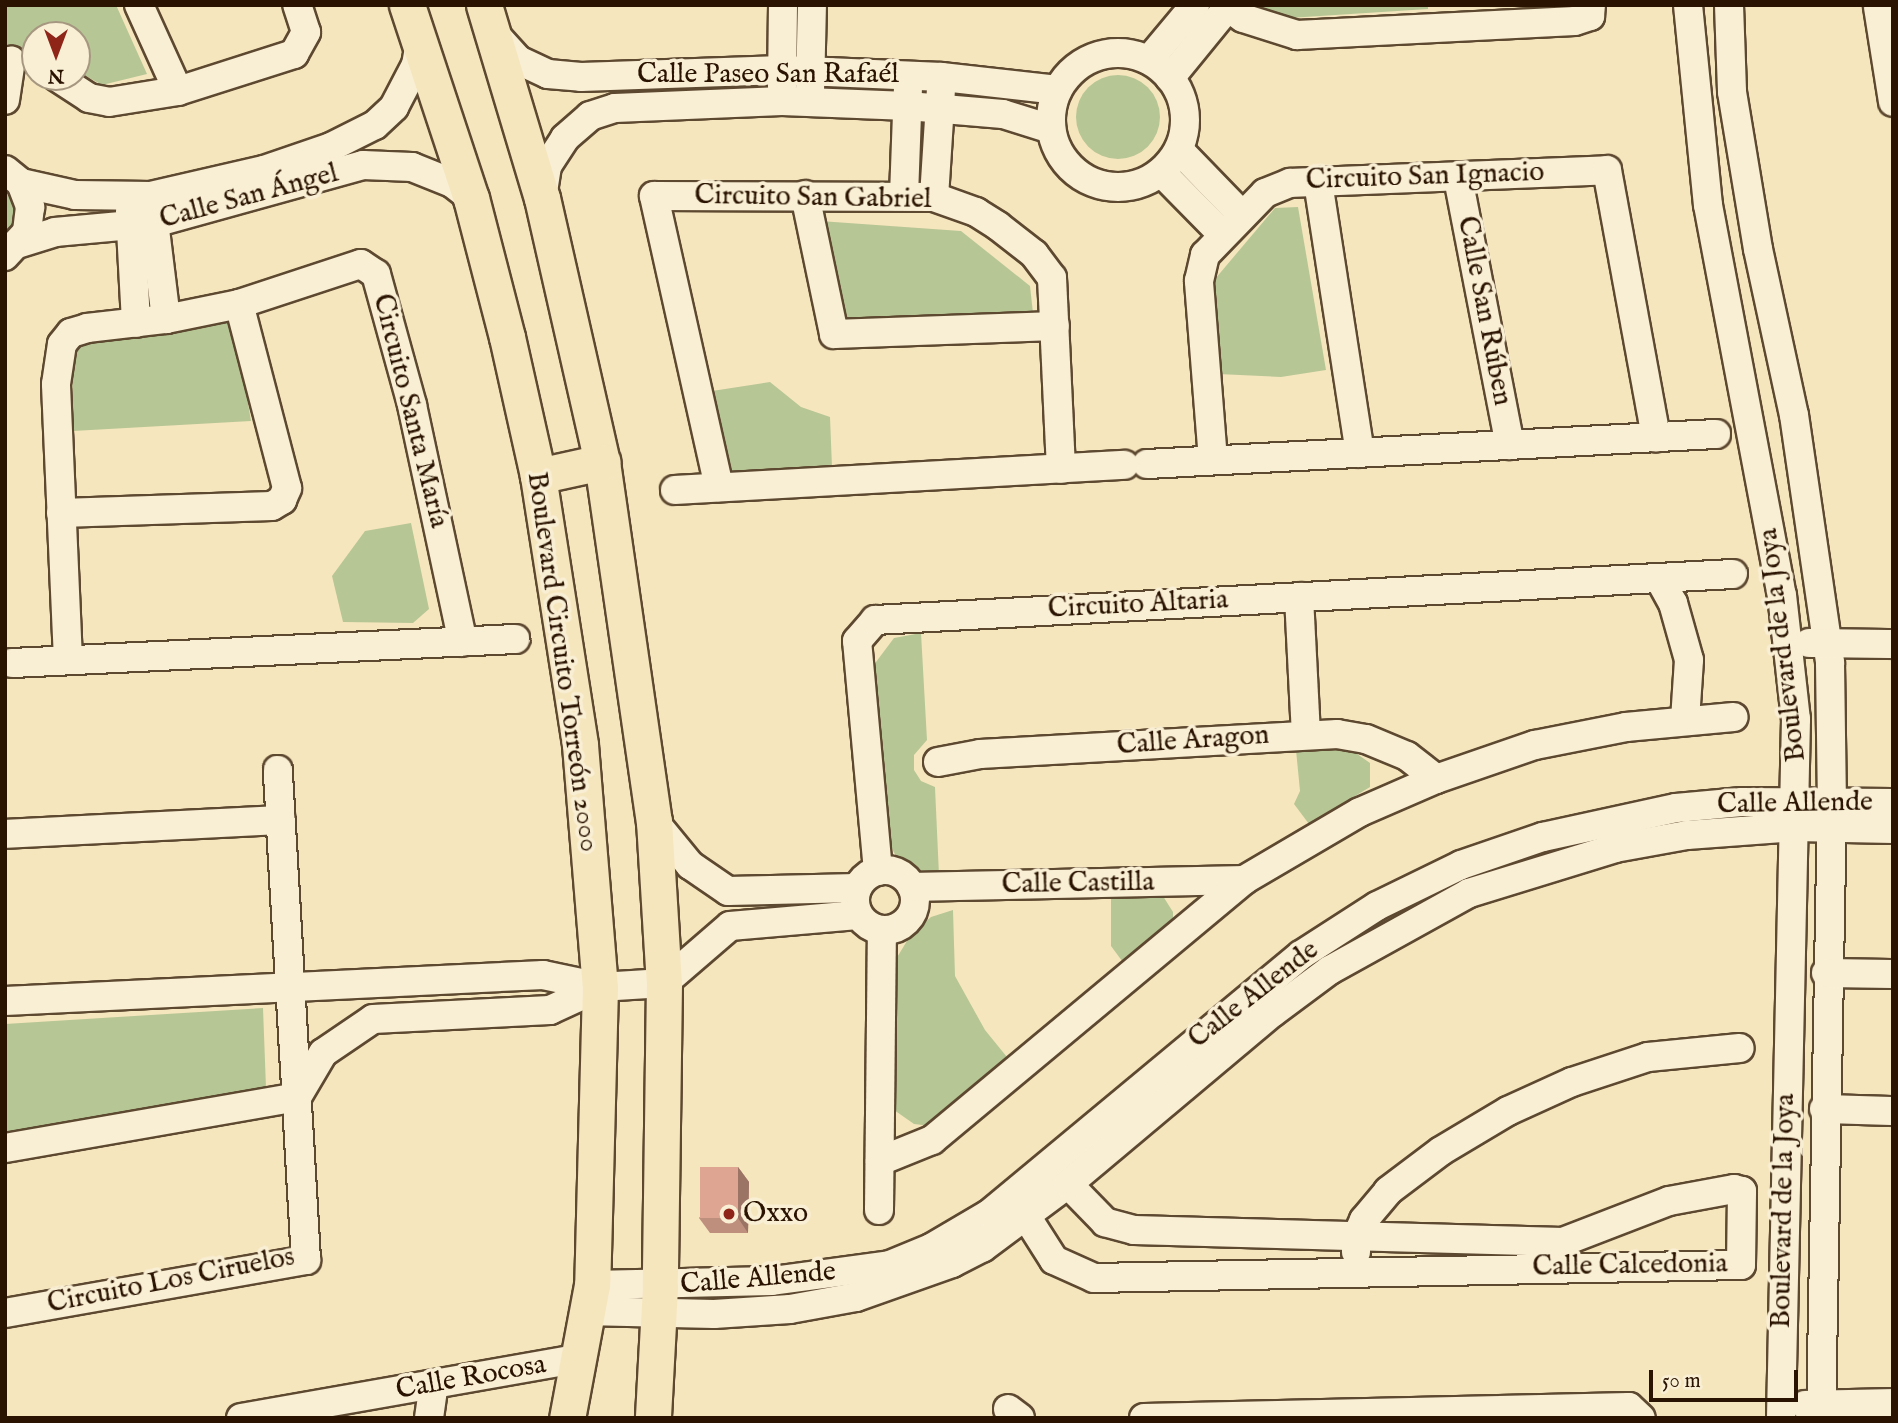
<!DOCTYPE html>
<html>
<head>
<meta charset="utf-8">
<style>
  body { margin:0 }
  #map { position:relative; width:1898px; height:1423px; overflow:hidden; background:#f6e6be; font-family:"IM FELL English",serif }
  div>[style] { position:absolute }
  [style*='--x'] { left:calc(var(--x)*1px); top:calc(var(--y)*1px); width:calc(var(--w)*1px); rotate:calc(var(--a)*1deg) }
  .green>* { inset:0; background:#b7c695 }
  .round { border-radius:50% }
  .roads { filter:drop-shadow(2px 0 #5d4830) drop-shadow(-2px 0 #5d4830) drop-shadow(0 2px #5d4830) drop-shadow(0 -2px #5d4830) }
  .minor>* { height:28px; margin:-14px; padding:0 14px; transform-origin:14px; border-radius:14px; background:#f9efd5 }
  .minor>.ring { margin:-14px; padding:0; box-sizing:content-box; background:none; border:28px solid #f9efd5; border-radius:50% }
  .major>* { height:35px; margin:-17.5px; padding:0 17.5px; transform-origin:17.5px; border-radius:17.5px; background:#f6e6be }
  .wall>* { inset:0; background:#bf8f7e }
  .shaded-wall>* { inset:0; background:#9b7466 }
  .building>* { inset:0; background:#dea692; transform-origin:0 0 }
  .dots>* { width:19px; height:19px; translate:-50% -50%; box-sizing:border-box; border:4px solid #f9efd5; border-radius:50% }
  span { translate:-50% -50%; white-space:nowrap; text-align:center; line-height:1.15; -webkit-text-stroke:7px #f9efd5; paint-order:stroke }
  .street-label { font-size:28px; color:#2a1300 }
  .poi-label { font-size:28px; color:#2a1300 }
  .left { translate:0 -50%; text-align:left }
  .frame { position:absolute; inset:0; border:7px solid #2a1300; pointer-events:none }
  .north { position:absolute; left:21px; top:21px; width:70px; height:70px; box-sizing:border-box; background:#f9efd5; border:2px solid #a69780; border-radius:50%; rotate:180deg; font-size:19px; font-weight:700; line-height:28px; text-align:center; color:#2a1300 }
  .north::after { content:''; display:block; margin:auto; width:24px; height:32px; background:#8f2418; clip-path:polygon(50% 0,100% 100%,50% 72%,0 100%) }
  .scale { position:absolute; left:1649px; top:1370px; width:149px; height:32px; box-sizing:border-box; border:4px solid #2a1300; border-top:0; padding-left:9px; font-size:21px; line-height:24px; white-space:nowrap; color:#2a1300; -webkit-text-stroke:5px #f9efd5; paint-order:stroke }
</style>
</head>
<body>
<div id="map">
  <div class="green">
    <div style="clip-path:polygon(5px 5px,116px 5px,147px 74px,102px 85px,77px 71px,77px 35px,35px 35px,35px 52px,5px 44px)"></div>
    <div style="clip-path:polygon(1259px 5px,1428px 5px,1428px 9px,1274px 19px)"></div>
    <div class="round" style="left:1076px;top:75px;width:84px;height:84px"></div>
    <div style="clip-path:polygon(5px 179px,19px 222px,5px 243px)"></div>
    <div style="clip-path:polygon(1298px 207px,1326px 370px,1281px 377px,1218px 374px,1215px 279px,1275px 208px)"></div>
    <div style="clip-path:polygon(820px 221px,961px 231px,1030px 286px,1033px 313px,842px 321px)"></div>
    <div style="clip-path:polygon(220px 319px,231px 325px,237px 339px,251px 421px,73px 431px,72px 352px,77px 342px)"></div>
    <div style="clip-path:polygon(770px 382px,801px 407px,830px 417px,832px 467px,732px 471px,712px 391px)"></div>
    <div style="clip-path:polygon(411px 523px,429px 609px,413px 623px,343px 622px,332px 576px,365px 531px)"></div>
    <div style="clip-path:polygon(921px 633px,927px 740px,914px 755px,914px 770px,921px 781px,935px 787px,939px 875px,926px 876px,898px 860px,889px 843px,873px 666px,894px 638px)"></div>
    <div style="clip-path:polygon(1350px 749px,1370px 763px,1370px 787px,1309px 824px,1294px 804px,1300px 791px,1296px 750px)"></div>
    <div style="clip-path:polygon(1111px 892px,1161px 893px,1173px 912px,1173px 930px,1128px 969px,1111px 946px)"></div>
    <div style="clip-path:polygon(953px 910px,955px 976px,985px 1030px,1011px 1062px,931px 1126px,914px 1124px,894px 1110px,891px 981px,896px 959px,910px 936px,931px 917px)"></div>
    <div style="clip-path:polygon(263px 1008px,266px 1088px,5px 1136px,5px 1024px)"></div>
  </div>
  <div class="roads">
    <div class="minor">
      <div style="--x:139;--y:5;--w:94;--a:65.6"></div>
      <div style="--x:1224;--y:5;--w:23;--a:34"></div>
      <div style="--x:1243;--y:18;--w:57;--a:17.5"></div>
      <div style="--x:1297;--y:35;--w:278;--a:-2.9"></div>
      <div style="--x:1575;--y:21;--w:16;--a:-18"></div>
      <div style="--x:1590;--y:16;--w:11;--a:-85"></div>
      <div style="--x:1688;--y:5;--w:201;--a:84.3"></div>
      <div style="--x:1708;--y:205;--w:397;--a:79.3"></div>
      <div style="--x:1782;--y:595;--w:125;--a:83.6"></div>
      <div style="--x:1796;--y:719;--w:699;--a:91.23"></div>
      <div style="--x:1729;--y:5;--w:87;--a:88"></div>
      <div style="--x:1732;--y:92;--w:159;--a:80.6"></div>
      <div style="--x:1758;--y:249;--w:170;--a:77.8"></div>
      <div style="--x:1794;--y:415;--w:251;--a:81.7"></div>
      <div style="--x:1830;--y:663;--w:139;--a:89.2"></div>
      <div style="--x:1832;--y:802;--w:616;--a:91.02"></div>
      <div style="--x:1878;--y:7;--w:96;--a:81"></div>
      <div style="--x:493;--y:32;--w:38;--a:48"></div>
      <div style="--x:518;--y:60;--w:33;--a:25"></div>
      <div style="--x:548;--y:74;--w:33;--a:5"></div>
      <div style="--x:581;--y:77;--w:201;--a:-2"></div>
      <div style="--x:782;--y:70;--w:160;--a:2.5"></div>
      <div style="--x:942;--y:77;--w:116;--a:6.4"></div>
      <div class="ring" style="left:1051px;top:53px;width:106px;height:106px"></div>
      <div style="--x:1149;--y:60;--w:72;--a:-50.1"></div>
      <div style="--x:57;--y:77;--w:38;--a:33"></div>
      <div style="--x:89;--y:98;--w:20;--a:11"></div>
      <div style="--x:109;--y:102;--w:70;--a:-9.1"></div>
      <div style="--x:178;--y:91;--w:122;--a:-17.7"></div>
      <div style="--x:294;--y:54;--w:25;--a:-61"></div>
      <div style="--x:306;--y:32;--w:28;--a:-108"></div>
      <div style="--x:1170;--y:78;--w:90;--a:-50.8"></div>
      <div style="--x:782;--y:87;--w:82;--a:-89.3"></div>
      <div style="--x:810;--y:91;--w:86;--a:-88.7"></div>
      <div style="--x:5;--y:100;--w:40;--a:-81.5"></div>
      <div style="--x:1179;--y:150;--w:89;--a:45.9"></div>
      <div style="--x:5;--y:170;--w:21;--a:39"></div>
      <div style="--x:21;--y:183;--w:26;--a:69"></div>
      <div style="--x:30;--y:207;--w:25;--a:97"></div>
      <div style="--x:27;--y:232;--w:33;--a:133"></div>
      <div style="--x:1161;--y:172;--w:87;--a:45.5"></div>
      <div style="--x:1458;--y:178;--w:272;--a:79"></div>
      <div style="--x:1318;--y:182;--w:274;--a:81.2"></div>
      <div style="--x:21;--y:183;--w:55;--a:12.5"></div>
      <div style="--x:75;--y:195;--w:76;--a:0.8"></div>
      <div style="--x:151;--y:196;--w:116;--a:-13"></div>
      <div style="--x:264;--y:170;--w:71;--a:-18.9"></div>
      <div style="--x:331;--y:147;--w:49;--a:-26.6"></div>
      <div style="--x:375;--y:125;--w:26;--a:-43"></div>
      <div style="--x:394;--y:107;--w:47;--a:-62.4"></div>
      <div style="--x:416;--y:65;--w:23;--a:-80"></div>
      <div style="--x:805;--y:195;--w:142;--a:78.2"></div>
      <div style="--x:834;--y:334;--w:221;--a:-2.1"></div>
      <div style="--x:904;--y:196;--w:108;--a:-87.9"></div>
      <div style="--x:934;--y:197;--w:107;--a:-86.3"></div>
      <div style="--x:542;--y:198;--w:32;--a:-81"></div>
      <div style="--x:547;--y:166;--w:33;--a:-57"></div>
      <div style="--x:565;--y:138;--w:33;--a:-41"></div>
      <div style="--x:590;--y:116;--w:26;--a:-18"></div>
      <div style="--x:615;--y:108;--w:167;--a:-2.4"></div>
      <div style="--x:782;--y:101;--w:126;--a:2.3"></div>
      <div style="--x:908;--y:106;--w:95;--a:4.8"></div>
      <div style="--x:1003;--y:114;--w:50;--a:17.4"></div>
      <div style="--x:152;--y:205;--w:115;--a:83"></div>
      <div style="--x:130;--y:211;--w:112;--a:86.9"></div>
      <div style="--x:20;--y:243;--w:37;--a:-17"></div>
      <div style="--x:55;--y:232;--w:99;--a:-5.2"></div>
      <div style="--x:154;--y:223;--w:217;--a:-15.5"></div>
      <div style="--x:363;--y:165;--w:49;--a:2.3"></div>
      <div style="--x:412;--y:167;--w:43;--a:21.8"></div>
      <div style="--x:452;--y:183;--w:24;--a:38"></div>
      <div style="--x:1213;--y:460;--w:180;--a:-94.5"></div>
      <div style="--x:1199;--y:281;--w:27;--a:-77"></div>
      <div style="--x:1205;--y:255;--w:86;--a:-45.9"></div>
      <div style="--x:1265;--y:193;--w:27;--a:-22"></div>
      <div style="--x:1290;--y:183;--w:317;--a:-2.3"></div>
      <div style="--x:1607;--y:170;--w:272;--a:79.6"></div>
      <div style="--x:1147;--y:464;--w:570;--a:-3.02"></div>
      <div style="--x:719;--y:487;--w:298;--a:-102.6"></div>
      <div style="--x:654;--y:196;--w:280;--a:0.2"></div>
      <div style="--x:934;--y:197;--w:45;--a:19.7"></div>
      <div style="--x:976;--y:212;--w:26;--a:32"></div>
      <div style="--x:998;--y:226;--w:46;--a:37.9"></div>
      <div style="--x:1034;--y:254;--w:30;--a:53"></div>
      <div style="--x:1052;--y:278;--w:191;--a:87.3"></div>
      <div style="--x:675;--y:490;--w:450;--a:-3.2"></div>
      <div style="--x:61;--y:513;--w:211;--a:-1.9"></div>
      <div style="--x:272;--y:506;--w:12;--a:-31"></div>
      <div style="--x:282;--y:500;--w:13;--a:-67"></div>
      <div style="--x:287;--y:488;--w:190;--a:-104.6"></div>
      <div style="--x:1659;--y:578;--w:29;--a:61"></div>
      <div style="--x:1673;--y:603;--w:59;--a:74.3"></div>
      <div style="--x:1689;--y:660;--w:60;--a:93.8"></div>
      <div style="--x:1299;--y:597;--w:137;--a:87.1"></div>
      <div style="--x:1809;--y:643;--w:84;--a:0.7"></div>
      <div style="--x:68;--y:660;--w:276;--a:-92.5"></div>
      <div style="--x:56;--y:384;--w:40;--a:-81.5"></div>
      <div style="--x:62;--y:344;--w:14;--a:-51"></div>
      <div style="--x:71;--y:333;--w:17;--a:-17"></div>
      <div style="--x:87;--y:328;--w:80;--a:-6.5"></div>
      <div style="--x:166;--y:319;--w:75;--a:-11.6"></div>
      <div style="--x:239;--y:304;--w:128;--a:-18.2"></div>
      <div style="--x:361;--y:264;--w:18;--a:34"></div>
      <div style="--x:376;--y:274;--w:136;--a:74.6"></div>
      <div style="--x:412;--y:405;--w:242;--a:77.9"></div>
      <div style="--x:12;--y:663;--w:504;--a:-2.73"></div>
      <div style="--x:938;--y:762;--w:43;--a:-10.8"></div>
      <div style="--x:980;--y:754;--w:358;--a:-3.2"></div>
      <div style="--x:1337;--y:734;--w:29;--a:10"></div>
      <div style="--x:1366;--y:739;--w:44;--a:22.5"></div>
      <div style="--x:1407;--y:756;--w:37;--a:38"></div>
      <div style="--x:654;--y:821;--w:57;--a:50.7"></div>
      <div style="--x:690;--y:865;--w:46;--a:34.4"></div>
      <div style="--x:728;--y:891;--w:129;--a:-1.3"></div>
      <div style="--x:5;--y:834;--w:276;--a:-2.9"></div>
      <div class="ring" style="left:855px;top:870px;width:32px;height:32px"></div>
      <div style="--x:878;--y:871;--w:231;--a:-95.2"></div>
      <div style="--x:857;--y:641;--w:28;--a:-49"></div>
      <div style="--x:875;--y:620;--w:859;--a:-3.07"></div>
      <div style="--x:912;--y:887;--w:332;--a:-1.2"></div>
      <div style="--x:1826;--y:973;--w:67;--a:0.9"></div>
      <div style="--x:5;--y:1001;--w:539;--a:-2.77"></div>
      <div style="--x:543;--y:975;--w:58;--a:11.9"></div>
      <div style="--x:600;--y:987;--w:64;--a:-3.6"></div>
      <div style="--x:664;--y:983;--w:87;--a:-40.8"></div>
      <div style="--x:730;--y:926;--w:128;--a:-4.9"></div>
      <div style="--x:1824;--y:1109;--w:69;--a:1.7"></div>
      <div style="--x:5;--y:1148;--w:296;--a:-9.9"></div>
      <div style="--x:297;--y:1097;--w:51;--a:-59.4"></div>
      <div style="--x:323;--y:1053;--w:60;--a:-34.2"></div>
      <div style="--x:373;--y:1019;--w:177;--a:-2.9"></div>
      <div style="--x:550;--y:1010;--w:55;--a:-24.7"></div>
      <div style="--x:880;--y:1161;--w:56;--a:-22"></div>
      <div style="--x:932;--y:1140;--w:406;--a:-39.8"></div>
      <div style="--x:1244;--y:880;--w:134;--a:-30.4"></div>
      <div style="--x:1360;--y:812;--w:83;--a:-23.5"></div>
      <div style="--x:1436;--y:779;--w:105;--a:-19"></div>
      <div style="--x:1535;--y:745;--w:93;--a:-11.2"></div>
      <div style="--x:1626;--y:727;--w:108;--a:-5.3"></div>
      <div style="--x:879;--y:1210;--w:280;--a:-89.4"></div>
      <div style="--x:1026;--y:1216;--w:52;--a:57.5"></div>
      <div style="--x:1054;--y:1260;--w:44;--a:24.2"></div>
      <div style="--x:1094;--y:1278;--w:647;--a:-1.15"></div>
      <div style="--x:1741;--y:1265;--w:74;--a:-89.2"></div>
      <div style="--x:1742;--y:1191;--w:8;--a:-166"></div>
      <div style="--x:1734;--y:1189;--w:66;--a:169.5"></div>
      <div style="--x:1669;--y:1201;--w:114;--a:158.9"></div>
      <div style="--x:1563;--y:1242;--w:429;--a:-178.4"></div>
      <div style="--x:1134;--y:1230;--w:30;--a:-165"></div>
      <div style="--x:1105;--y:1222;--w:53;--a:-134.2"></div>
      <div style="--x:1356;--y:1252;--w:14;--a:-90"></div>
      <div style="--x:1356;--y:1238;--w:20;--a:-66"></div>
      <div style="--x:1364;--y:1220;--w:38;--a:-50"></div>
      <div style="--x:1388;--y:1191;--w:66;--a:-37"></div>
      <div style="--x:1441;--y:1151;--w:78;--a:-30.8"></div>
      <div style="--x:1508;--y:1111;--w:70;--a:-24.4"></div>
      <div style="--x:1572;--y:1082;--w:80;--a:-18.2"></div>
      <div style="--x:1648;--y:1057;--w:92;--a:-5.6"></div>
      <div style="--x:592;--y:1285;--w:180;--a:-1.3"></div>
      <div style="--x:772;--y:1281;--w:119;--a:-7.7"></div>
      <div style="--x:890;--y:1265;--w:44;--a:-22.5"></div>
      <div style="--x:931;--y:1248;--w:67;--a:-30.4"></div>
      <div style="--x:989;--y:1214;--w:405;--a:-39.7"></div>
      <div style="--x:1301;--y:955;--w:90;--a:-32.8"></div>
      <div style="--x:1377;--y:906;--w:93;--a:-26"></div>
      <div style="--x:1461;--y:865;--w:87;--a:-18.9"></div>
      <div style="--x:1543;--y:837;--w:136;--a:-12.3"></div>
      <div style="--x:1676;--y:808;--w:66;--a:-5.2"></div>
      <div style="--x:1742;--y:802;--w:151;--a:0.4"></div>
      <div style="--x:585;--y:1311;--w:129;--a:1.3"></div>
      <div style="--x:714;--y:1314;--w:76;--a:-3.8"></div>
      <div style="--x:790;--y:1309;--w:67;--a:-10.3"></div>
      <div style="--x:856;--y:1297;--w:102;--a:-19.5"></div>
      <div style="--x:952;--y:1263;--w:34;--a:-27"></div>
      <div style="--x:982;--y:1248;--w:107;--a:-36.7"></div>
      <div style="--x:1068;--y:1184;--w:266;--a:-40"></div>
      <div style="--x:1272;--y:1013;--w:72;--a:-36.6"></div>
      <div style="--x:1330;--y:970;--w:159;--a:-29"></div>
      <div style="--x:1469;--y:893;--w:153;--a:-17.1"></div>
      <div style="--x:1615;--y:848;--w:73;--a:-10.2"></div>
      <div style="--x:1687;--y:835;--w:109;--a:-4.2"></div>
      <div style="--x:1796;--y:827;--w:97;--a:1.2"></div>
      <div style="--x:5;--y:1313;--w:306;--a:-10"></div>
      <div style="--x:306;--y:1260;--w:491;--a:-93.3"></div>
      <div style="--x:1805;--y:1405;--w:88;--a:-1.3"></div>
      <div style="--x:1008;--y:1409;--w:15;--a:37"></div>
      <div style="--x:241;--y:1418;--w:340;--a:-10"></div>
      <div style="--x:429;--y:1418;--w:34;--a:-82"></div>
      <div style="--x:1144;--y:1418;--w:485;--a:-1.3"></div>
      <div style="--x:1629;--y:1407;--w:16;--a:43"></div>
    </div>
    <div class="major">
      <div style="--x:407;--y:5;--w:203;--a:71.7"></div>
      <div style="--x:471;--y:198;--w:144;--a:75.5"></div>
      <div style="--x:507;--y:337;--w:142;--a:77.4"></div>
      <div style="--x:538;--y:476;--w:272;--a:81.1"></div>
      <div style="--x:580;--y:745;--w:243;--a:85.3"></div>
      <div style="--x:600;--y:987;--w:298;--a:91.5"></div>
      <div style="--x:592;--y:1285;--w:135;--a:100.6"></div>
      <div style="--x:484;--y:5;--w:202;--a:73.3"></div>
      <div style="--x:542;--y:198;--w:271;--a:77.2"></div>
      <div style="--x:602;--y:462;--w:363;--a:81.8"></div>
      <div style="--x:654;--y:821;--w:162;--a:86.5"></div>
      <div style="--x:664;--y:983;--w:304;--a:90.8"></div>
      <div style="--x:660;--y:1287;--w:131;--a:93.1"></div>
      <div style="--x:538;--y:476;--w:66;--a:-12.3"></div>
    </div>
  </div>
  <div class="wall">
    <div style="clip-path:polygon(738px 1167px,749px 1182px,748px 1233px,710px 1233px,699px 1218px)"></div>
  </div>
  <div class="shaded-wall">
    <div style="clip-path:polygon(738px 1167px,749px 1182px,748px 1233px,738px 1218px)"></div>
  </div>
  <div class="building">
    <div style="left:700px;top:1167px;width:38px;height:51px"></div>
  </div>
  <div class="dots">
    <div style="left:729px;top:1214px;background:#8f2418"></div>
  </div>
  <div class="street-label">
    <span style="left:768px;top:75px">Calle Paseo San Rafaél</span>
    <span style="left:1425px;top:177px;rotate:-2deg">Circuito San Ignacio</span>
    <span style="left:249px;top:197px;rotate:-15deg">Calle San Ángel</span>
    <span style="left:813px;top:198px;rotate:1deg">Circuito San Gabriel</span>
    <span style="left:1484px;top:311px;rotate:79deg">Calle San Rúben</span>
    <span style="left:410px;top:411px;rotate:76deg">Circuito Santa María</span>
    <span style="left:1138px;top:605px;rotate:-3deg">Circuito Altaria</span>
    <span style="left:1783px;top:645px;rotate:-97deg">Boulevard de la Joya</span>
    <span style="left:562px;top:662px;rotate:82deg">Boulevard Circuito Torreón 2000</span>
    <span style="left:1193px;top:741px;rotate:-4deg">Calle Aragon</span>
    <span style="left:1795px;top:804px;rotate:-1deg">Calle Allende</span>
    <span style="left:1078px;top:884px;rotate:-1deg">Calle Castilla</span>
    <span style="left:1254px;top:995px;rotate:-38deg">Calle Allende</span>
    <span style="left:1784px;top:1211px;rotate:-89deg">Boulevard de la Joya</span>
    <span style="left:1630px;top:1266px;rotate:-1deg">Calle Calcedonia</span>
    <span style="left:758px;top:1279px;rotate:-5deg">Calle Allende</span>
    <span style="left:171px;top:1281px;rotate:-11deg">Circuito Los Ciruelos</span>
    <span style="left:471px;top:1378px;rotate:-10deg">Calle Rocosa</span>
  </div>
  <div class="poi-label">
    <span class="left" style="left:743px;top:1214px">Oxxo</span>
  </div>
  <div class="frame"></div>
  <div class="north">N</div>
  <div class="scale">50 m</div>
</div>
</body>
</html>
